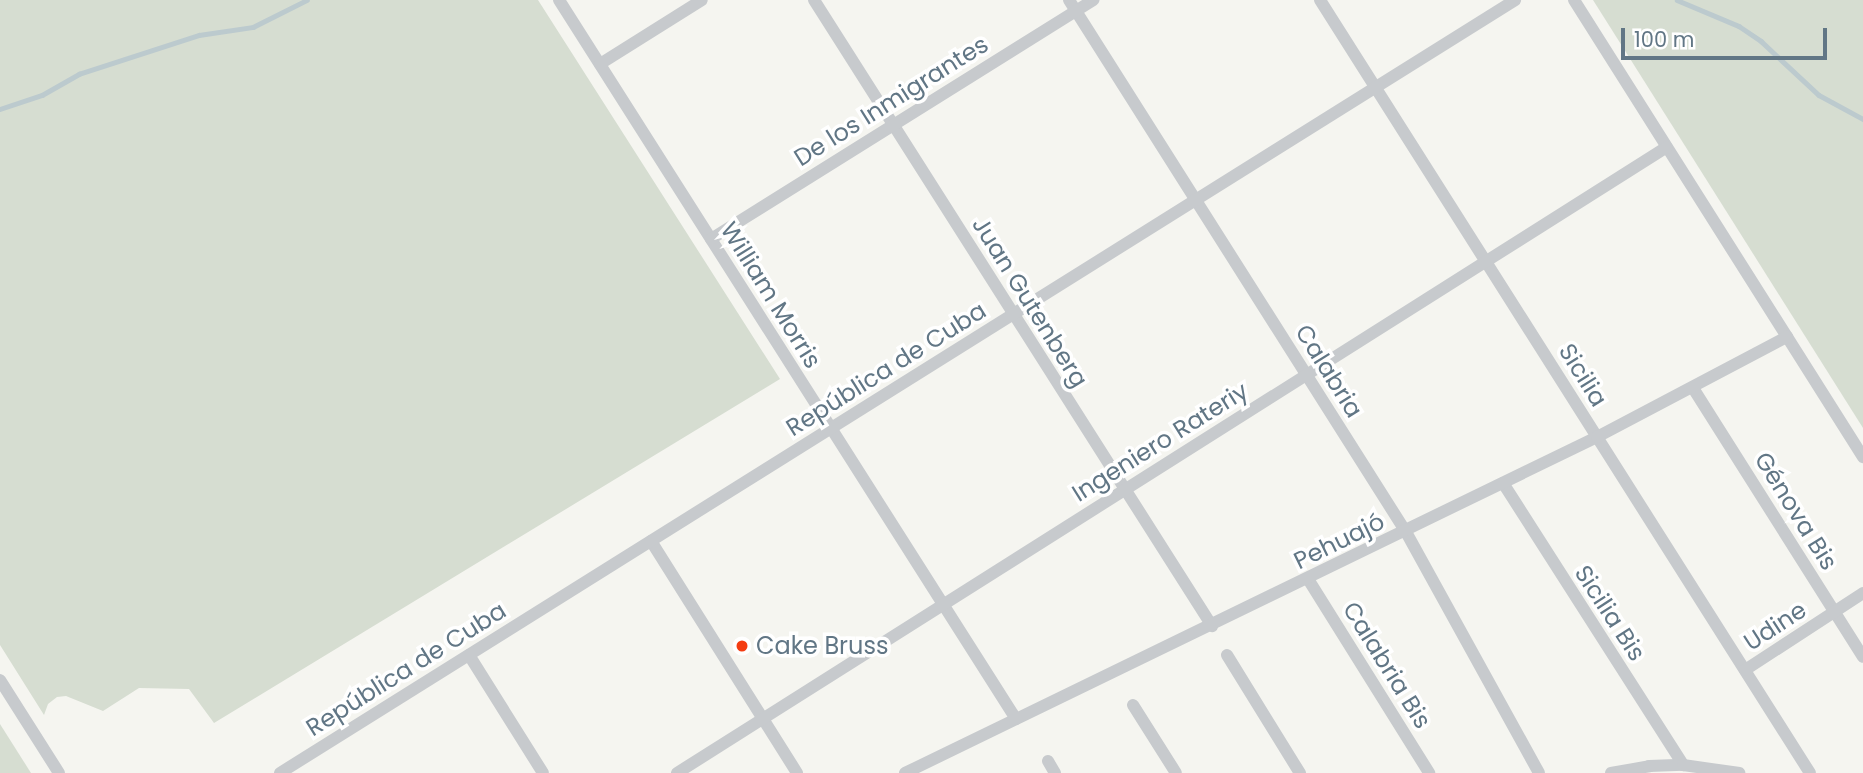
<!DOCTYPE html>
<html>
<head>
<meta charset="utf-8">
<style>
  body { margin:0 }
  #map { position:relative; width:1863px; height:773px; overflow:hidden; background:#f5f5f0; font-family:Poppins,sans-serif }
  div>[style] { position:absolute }
  [style*='--x'] { left:calc(var(--x)*1px); top:calc(var(--y)*1px); width:calc(var(--w)*1px); rotate:calc(var(--a)*1deg) }
  .green>* { inset:0; background:#d6ddd1 }
  .stream>* { height:4.5px; margin:-2.25px; padding:0 2.25px; transform-origin:2.25px; border-radius:2.25px; background:#bccace }
  .street>* { height:12px; margin:-6px; padding:0 6px; transform-origin:6px; border-radius:6px; background:#c7cacd }
  .dots>* { width:19px; height:19px; translate:-50% -50%; box-sizing:border-box; border:4px solid #fff; border-radius:50% }
  span { translate:-50% -50%; white-space:nowrap; text-align:center; line-height:1.15; -webkit-text-stroke:7px #fff; paint-order:stroke }
  .street-label { font-size:24px; color:#617685 }
  .poi-label { font-size:24px; color:#617685 }
  .left { translate:0 -50%; text-align:left }
  .scale { position:absolute; left:1621px; top:28px; width:206px; height:32px; box-sizing:border-box; border:4px solid #617685; border-top:0; padding-left:9px; font-size:21px; line-height:24px; white-space:nowrap; color:#617685; -webkit-text-stroke:5px #fff; paint-order:stroke }
</style>
</head>
<body>
<div id="map">
  <div class="green">
    <div style="clip-path:polygon(0 0,538px 0,780px 379px,214px 723px,189px 689px,139px 688px,103px 711px,66px 696px,57px 697px,48px 704px,44px 715px,0 645px)"></div>
    <div style="clip-path:polygon(1593px 0,1863px 0,1863px 428px)"></div>
    <div style="clip-path:polygon(0 724px,31px 773px,0 773px)"></div>
  </div>
  <div class="stream">
    <div style="--x:1677;--y:0;--w:67;--a:22.8"></div>
    <div style="--x:1739;--y:26;--w:27;--a:34"></div>
    <div style="--x:1761;--y:41;--w:79;--a:43"></div>
    <div style="--x:1819;--y:95;--w:50;--a:28.6"></div>
    <div style="--x:0;--y:109;--w:44;--a:-18.4"></div>
    <div style="--x:42;--y:95;--w:43;--a:-29.6"></div>
    <div style="--x:79;--y:74;--w:126;--a:-18"></div>
    <div style="--x:199;--y:35;--w:55;--a:-8.4"></div>
    <div style="--x:253;--y:27;--w:60;--a:-26.6"></div>
  </div>
  <div class="street">
    <div style="--x:559;--y:0;--w:852;--a:57.56"></div>
    <div style="--x:814;--y:0;--w:742;--a:57.55"></div>
    <div style="--x:1069;--y:0;--w:630;--a:57.65"></div>
    <div style="--x:1406;--y:532;--w:275;--a:61.1"></div>
    <div style="--x:1320;--y:0;--w:915;--a:57.63"></div>
    <div style="--x:1574;--y:0;--w:541;--a:57.69"></div>
    <div style="--x:600;--y:64;--w:120;--a:-32.1"></div>
    <div style="--x:711;--y:239;--w:451;--a:-32"></div>
    <div style="--x:1693;--y:388;--w:318;--a:57.7"></div>
    <div style="--x:1503;--y:483;--w:335;--a:57.4"></div>
    <div style="--x:651;--y:541;--w:274;--a:57.8"></div>
    <div style="--x:1308;--y:579;--w:229;--a:58"></div>
    <div style="--x:469;--y:655;--w:139;--a:57.9"></div>
    <div style="--x:1227;--y:655;--w:139;--a:58.3"></div>
    <div style="--x:1745;--y:670;--w:141;--a:-33.1"></div>
    <div style="--x:0;--y:680;--w:110;--a:57.6"></div>
    <div style="--x:1133;--y:705;--w:80;--a:57.7"></div>
    <div style="--x:1048;--y:761;--w:14;--a:60"></div>
    <div style="--x:280;--y:773;--w:1457;--a:-32.04"></div>
    <div style="--x:677;--y:773;--w:1171;--a:-32.31"></div>
    <div style="--x:905;--y:773;--w:769;--a:-25.9"></div>
    <div style="--x:1597;--y:437;--w:215;--a:-27.8"></div>
    <div style="--x:1611;--y:773;--w:39;--a:-10"></div>
    <div style="--x:1649;--y:766;--w:34;--a:-2"></div>
    <div style="--x:1683;--y:765;--w:57;--a:8.1"></div>
  </div>
  <div class="dots">
    <div style="left:742px;top:646px;background:#f43c11"></div>
  </div>
  <div class="street-label">
    <span style="left:891px;top:101px;rotate:-32deg">De los Inmigrantes</span>
    <span style="left:771px;top:295px;rotate:58deg">William Morris</span>
    <span style="left:1030px;top:302px;rotate:58deg">Juan Gutenberg</span>
    <span style="left:886px;top:369px;rotate:-32deg">República de Cuba</span>
    <span style="left:1329px;top:371px;rotate:58deg">Calabria</span>
    <span style="left:1583px;top:375px;rotate:58deg">Sicilia</span>
    <span style="left:1160px;top:442px;rotate:-32deg">Ingeniero Rateriy</span>
    <span style="left:1796px;top:511px;rotate:58deg">Génova Bis</span>
    <span style="left:1339px;top:541px;rotate:-26deg">Pehuajó</span>
    <span style="left:1610px;top:613px;rotate:57deg">Sicilia Bis</span>
    <span style="left:1775px;top:626px;rotate:-33deg">Udine</span>
    <span style="left:1387px;top:665px;rotate:58deg">Calabria Bis</span>
    <span style="left:406px;top:669px;rotate:-32deg">República de Cuba</span>
  </div>
  <div class="poi-label">
    <span class="left" style="left:756px;top:646px">Cake Bruss</span>
  </div>
  <div class="scale">100 m</div>
</div>
</body>
</html>
